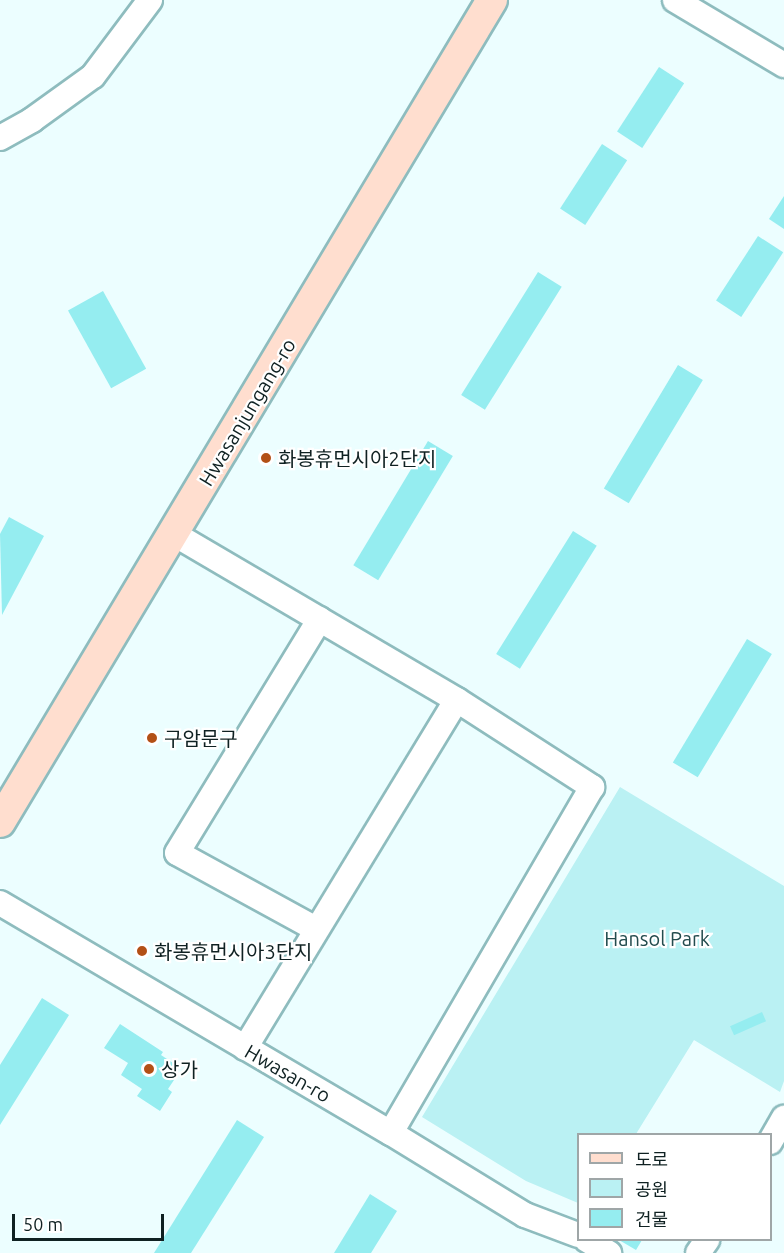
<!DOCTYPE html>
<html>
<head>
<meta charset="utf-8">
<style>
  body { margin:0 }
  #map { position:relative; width:784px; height:1253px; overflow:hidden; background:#ecfeff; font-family:Ubuntu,"Noto Sans KR",sans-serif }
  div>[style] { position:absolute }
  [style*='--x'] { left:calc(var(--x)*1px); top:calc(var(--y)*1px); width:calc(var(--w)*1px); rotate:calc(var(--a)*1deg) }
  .green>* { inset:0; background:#baf1f3 }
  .building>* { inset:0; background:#95edf0; transform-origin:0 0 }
  .roads { filter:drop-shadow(2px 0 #8ebcbe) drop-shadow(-2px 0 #8ebcbe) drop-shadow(0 2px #8ebcbe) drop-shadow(0 -2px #8ebcbe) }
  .minor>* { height:24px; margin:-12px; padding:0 12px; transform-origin:12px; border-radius:12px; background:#fff }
  .major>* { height:30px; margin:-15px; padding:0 15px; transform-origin:15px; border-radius:15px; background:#ffdecf }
  .dots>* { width:16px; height:16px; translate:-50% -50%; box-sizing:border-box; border:3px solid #fff; border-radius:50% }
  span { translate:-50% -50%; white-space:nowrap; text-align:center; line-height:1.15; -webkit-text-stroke:4.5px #fff; paint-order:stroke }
  .street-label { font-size:20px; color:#0f2122 }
  .poi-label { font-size:20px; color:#0f2122 }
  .left { translate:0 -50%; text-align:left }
  .park-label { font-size:20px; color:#234c4e }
  .legend { position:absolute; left:577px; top:1133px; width:195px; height:108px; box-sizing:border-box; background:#fff; border:2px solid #9fa6a7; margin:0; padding:8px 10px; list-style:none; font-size:18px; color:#0f2122 }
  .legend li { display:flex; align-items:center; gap:12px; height:30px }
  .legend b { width:30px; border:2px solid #9fa6a7 }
  .scale { position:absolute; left:12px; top:1214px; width:152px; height:27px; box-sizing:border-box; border:3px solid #0f2122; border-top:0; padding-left:8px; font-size:18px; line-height:21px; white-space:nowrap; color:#0f2122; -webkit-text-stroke:4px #fff; paint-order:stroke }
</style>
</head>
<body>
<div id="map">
  <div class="green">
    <div style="clip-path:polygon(620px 787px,784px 886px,784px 1081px,780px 1092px,694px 1040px,636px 1134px,578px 1134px,578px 1203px,526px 1181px,422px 1117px)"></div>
  </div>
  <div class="building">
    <div style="left:659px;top:67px;width:30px;height:77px;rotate:33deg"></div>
    <div style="left:602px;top:144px;width:30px;height:77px;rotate:33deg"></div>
    <div style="clip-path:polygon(784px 196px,784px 229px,769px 219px)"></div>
    <div style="left:758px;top:236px;width:30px;height:77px;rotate:33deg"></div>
    <div style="left:538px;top:272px;width:28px;height:145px;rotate:32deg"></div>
    <div style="left:103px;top:291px;width:89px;height:40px;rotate:61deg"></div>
    <div style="left:678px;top:365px;width:29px;height:144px;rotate:31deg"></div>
    <div style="left:428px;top:441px;width:29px;height:145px;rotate:31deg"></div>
    <div style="clip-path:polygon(9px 517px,44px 536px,2px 615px,0 534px)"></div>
    <div style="left:573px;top:531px;width:28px;height:145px;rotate:32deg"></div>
    <div style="left:747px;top:639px;width:29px;height:144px;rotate:31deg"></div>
    <div style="clip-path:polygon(42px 998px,69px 1015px,0 1125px,0 1065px)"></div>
    <div style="left:762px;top:1012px;width:10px;height:35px;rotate:66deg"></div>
    <div style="clip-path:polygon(120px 1024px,163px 1052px,161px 1055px,173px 1063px,176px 1077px,168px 1089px,172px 1092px,160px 1111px,137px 1096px,142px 1089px,121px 1075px,128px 1063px,104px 1048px)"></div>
    <div style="clip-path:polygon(237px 1120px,264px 1137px,191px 1253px,154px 1253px)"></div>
    <div style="clip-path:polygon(370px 1194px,397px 1211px,371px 1253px,334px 1253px)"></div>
    <div style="clip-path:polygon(619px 1240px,642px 1240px,636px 1250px)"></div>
  </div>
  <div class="roads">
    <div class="minor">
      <div style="--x:675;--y:0;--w:127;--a:30.8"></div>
      <div style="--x:0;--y:138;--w:37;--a:-29"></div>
      <div style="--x:32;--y:120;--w:75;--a:-35.8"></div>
      <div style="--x:93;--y:76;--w:95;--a:-53.1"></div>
      <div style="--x:174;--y:534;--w:328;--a:30.4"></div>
      <div style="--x:457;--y:700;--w:161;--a:32.8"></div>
      <div style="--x:592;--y:787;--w:400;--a:120.2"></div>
      <div style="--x:0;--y:903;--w:454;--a:30.5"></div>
      <div style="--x:391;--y:1133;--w:157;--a:31.5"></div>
      <div style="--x:525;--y:1215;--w:57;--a:20.7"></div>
      <div style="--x:316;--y:929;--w:158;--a:-151.3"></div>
      <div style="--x:177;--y:853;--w:274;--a:-58.6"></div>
      <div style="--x:245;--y:1048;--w:407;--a:-58.7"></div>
      <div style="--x:770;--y:1142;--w:28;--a:-60"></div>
      <div style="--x:587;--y:1240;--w:26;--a:31"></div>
      <div style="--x:698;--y:1253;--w:16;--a:-55"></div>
    </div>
    <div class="major">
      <div style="--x:0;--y:822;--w:958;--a:-59.1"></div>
    </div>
  </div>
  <div class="dots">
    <div style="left:266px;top:458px;background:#b35016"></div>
    <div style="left:152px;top:738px;background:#b35016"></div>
    <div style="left:142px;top:951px;background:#b35016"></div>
    <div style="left:149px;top:1069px;background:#b35016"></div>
  </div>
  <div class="street-label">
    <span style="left:247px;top:412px;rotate:-59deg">Hwasanjungang-ro</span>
    <span style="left:288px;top:1073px;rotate:30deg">Hwasan-ro</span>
  </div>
  <div class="poi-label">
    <span class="left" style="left:278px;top:458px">화봉휴먼시아2단지</span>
    <span class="left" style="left:164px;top:738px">구암문구</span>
    <span class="left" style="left:154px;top:951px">화봉휴먼시아3단지</span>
    <span class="left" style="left:161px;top:1069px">상가</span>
  </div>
  <div class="park-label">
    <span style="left:657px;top:938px">Hansol Park</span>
  </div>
  <ul class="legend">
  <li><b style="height:8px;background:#ffdecf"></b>도로</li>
  <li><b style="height:16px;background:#baf1f3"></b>공원</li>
  <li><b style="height:16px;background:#95edf0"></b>건물</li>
  </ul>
  <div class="scale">50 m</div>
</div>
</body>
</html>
